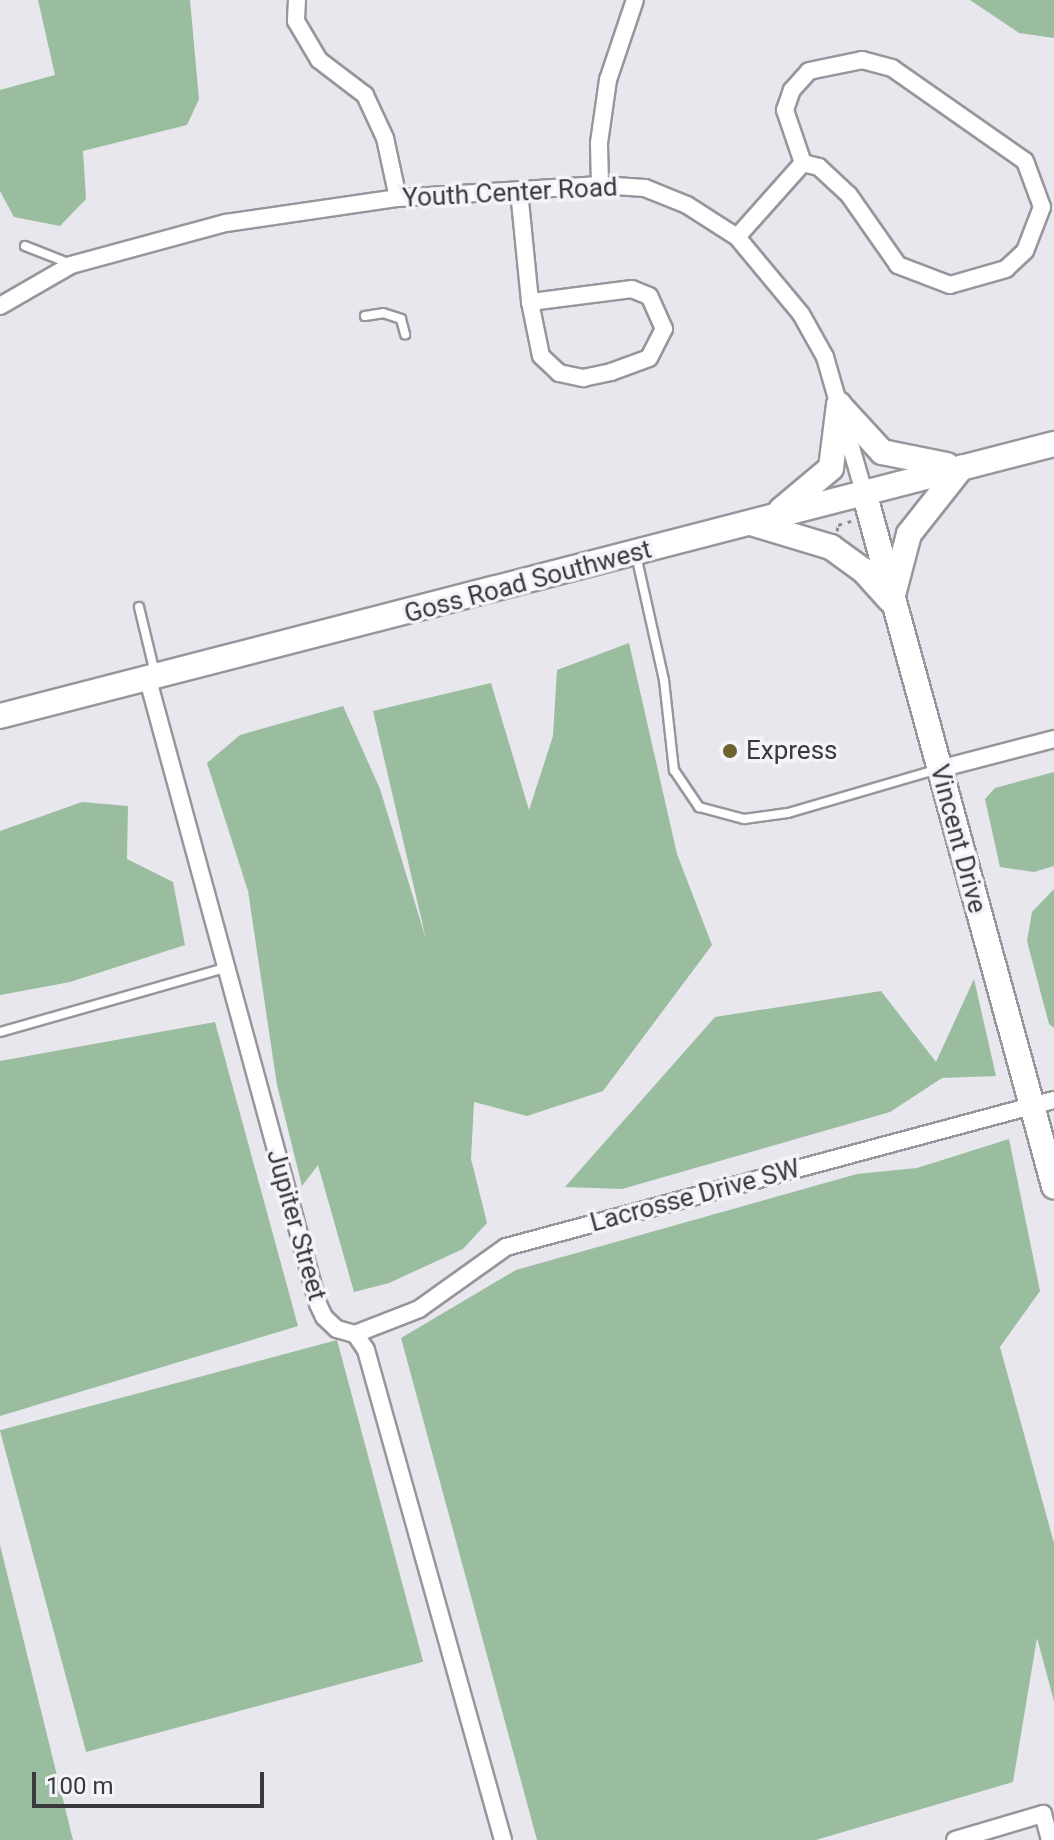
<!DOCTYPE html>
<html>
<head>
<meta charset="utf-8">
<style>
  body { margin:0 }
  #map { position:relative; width:1054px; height:1840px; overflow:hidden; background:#e7e7ed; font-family:Roboto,sans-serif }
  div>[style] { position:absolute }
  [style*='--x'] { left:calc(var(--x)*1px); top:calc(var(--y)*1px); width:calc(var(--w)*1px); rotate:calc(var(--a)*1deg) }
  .forest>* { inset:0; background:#9abc9f; transform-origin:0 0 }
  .path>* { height:3px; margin-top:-1.5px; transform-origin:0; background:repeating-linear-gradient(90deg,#8c8c8f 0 4px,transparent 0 10px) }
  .roads { filter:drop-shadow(2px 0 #96969c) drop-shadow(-2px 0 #96969c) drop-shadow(0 2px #96969c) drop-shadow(0 -2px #96969c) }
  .lane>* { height:8px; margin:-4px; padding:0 4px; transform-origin:4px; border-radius:4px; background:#fff }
  .street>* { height:16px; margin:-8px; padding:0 8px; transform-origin:8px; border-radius:8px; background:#fff }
  .secondary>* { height:24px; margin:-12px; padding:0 12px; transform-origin:12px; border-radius:12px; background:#fff }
  .dots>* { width:22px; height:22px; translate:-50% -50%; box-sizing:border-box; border:4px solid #f4f4fa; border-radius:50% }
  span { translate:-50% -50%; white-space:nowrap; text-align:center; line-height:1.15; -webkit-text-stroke:7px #f4f4fa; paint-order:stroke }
  .street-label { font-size:26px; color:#3a3a3c }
  .poi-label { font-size:26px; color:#3a3a3c }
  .left { translate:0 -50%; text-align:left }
  .scale { position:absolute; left:32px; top:1772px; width:232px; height:36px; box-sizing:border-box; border:4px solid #3a3a3c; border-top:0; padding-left:10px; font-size:24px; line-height:28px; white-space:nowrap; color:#3a3a3c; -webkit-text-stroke:6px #f4f4fa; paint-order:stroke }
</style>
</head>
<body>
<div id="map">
  <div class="forest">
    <div style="clip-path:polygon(38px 0,190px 0,199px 99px,187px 125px,83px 151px,86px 199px,60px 226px,14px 217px,0 191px,0 90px,55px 75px)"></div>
    <div style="clip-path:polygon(970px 0,1054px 0,1054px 38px,1019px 33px)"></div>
    <div style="clip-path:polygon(629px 643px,677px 854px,712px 945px,603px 1091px,527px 1116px,474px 1102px,471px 1159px,487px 1223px,463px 1249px,389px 1283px,354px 1292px,318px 1165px,302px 1186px,277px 1085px,248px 891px,207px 763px,240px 735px,343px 706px,380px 789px,426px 939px,373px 711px,491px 683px,529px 810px,553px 736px,557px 670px)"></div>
    <div style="clip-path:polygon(1054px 772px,1054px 866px,1034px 872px,1000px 867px,985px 799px,995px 788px)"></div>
    <div style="clip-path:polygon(82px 802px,128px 806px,127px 859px,173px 882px,185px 945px,70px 982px,0 995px,0 831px)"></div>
    <div style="clip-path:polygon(1054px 889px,1054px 1028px,1049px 1024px,1027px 941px,1032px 912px)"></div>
    <div style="clip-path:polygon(974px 979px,996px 1076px,942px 1078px,890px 1112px,622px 1189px,565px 1187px,715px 1017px,881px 991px,936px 1062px)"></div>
    <div style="clip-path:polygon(215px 1022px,298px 1326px,0 1416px,0 1061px)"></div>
    <div style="clip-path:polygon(1009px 1139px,1040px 1291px,1000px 1347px,1054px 1543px,1054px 1701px,1037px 1638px,1013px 1782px,816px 1840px,537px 1840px,401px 1338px,516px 1270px,857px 1174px,917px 1168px)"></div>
    <div style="left:337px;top:1340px;width:333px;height:349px;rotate:75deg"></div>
    <div style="clip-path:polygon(0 1545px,73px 1840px,0 1840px)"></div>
  </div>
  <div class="path">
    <div style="--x:837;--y:531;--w:6;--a:-81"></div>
    <div style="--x:838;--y:525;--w:14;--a:-17"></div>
  </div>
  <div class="roads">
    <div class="lane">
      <div style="--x:25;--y:246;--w:49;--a:21.4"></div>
      <div style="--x:365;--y:316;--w:18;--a:-9"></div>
      <div style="--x:383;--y:313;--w:19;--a:18"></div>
      <div style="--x:401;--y:319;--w:16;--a:75"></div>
      <div style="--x:636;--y:555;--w:128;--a:77.4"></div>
      <div style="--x:664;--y:680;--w:91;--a:83.7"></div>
      <div style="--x:674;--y:770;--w:45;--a:56"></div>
      <div style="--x:699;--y:807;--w:47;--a:14.9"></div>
      <div style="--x:744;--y:819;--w:44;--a:-7.8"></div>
      <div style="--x:788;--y:813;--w:156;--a:-16.3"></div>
      <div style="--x:139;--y:607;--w:68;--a:76.4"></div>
      <div style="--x:0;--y:1032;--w:233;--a:-15.9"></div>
    </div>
    <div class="street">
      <div style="--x:297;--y:0;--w:21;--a:93"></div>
      <div style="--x:296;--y:21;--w:45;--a:59.5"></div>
      <div style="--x:319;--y:60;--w:58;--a:37.3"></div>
      <div style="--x:365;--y:95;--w:47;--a:65.1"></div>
      <div style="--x:385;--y:138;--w:61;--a:77.8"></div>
      <div style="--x:862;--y:60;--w:31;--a:15"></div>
      <div style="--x:892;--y:68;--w:162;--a:35"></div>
      <div style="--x:1025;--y:161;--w:49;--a:69.7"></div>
      <div style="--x:1042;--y:207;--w:47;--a:111.1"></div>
      <div style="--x:1025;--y:251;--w:26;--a:137"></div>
      <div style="--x:1006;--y:269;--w:58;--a:164.1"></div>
      <div style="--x:950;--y:285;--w:56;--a:-159"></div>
      <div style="--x:898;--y:265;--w:85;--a:-125"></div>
      <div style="--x:849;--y:195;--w:41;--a:-137"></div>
      <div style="--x:819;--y:167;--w:16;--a:-166"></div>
      <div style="--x:803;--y:163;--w:56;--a:-108.8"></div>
      <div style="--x:785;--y:110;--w:21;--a:-71"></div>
      <div style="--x:792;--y:90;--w:25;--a:-48"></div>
      <div style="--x:809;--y:71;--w:54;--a:-11.7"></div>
      <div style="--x:600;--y:185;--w:42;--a:-91.4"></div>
      <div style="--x:599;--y:143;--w:64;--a:-81.9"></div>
      <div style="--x:608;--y:80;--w:84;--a:-71.4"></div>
      <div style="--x:519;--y:191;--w:112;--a:84.3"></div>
      <div style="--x:530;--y:302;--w:55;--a:78.5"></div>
      <div style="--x:541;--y:356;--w:25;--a:43"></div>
      <div style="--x:559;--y:373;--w:25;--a:12"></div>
      <div style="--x:583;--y:378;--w:29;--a:-12"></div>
      <div style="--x:611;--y:372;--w:40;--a:-20.2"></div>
      <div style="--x:649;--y:358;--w:33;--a:-63"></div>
      <div style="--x:664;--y:329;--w:36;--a:-114"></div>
      <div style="--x:649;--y:296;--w:18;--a:-158"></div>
      <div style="--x:632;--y:289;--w:103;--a:172.7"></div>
      <div style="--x:737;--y:237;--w:99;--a:-48.3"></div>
      <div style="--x:0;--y:306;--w:82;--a:-30"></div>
      <div style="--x:71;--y:265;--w:161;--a:-15.2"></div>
      <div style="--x:226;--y:223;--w:174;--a:-8.3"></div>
      <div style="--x:398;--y:198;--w:202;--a:-3.7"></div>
      <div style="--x:600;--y:185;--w:45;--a:3.8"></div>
      <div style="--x:645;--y:188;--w:45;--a:22"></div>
      <div style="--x:687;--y:205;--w:59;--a:32.6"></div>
      <div style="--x:737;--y:237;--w:100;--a:50.3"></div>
      <div style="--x:801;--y:314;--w:49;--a:60.8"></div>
      <div style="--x:825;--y:357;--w:141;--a:73.9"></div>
      <div style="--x:148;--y:680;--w:647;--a:74.76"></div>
      <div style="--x:318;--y:1304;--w:14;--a:65"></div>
      <div style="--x:324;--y:1317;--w:18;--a:43"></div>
      <div style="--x:337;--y:1329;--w:19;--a:16"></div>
      <div style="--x:355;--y:1334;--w:19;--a:55"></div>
      <div style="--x:366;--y:1350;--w:509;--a:74.38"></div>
      <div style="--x:939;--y:769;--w:119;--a:-14.6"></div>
      <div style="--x:355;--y:1334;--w:69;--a:-21.3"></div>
      <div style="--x:419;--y:1309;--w:107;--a:-35.5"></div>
      <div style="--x:506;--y:1247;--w:567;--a:-15.02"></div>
      <div style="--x:955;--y:1840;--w:92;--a:-16.5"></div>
      <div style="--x:1043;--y:1814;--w:27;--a:75"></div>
    </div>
    <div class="secondary">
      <div style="--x:839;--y:405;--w:64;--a:47.5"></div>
      <div style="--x:882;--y:452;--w:66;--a:11.3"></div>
      <div style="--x:864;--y:492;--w:720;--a:74.69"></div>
      <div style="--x:781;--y:510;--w:65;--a:-40"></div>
      <div style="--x:831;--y:468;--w:64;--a:-82.8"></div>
      <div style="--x:751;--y:523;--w:84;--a:16.7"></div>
      <div style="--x:831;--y:547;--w:39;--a:36"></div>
      <div style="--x:863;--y:570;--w:40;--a:48"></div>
      <div style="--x:893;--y:595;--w:63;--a:-75.3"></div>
      <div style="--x:909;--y:534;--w:85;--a:-51.7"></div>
      <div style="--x:0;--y:716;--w:1089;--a:-14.47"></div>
    </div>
  </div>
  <div class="dots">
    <div style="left:730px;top:751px;background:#6d632f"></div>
  </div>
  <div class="street-label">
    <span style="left:510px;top:193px;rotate:-3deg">Youth Center Road</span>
    <span style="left:528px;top:582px;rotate:-15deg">Goss Road Southwest</span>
    <span style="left:958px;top:839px;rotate:75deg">Vincent Drive</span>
    <span style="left:695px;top:1196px;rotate:-15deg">Lacrosse Drive SW</span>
    <span style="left:296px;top:1225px;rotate:74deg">Jupiter Street</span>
  </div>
  <div class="poi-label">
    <span class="left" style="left:746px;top:751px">Express</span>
  </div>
  <div class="scale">100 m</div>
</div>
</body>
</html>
